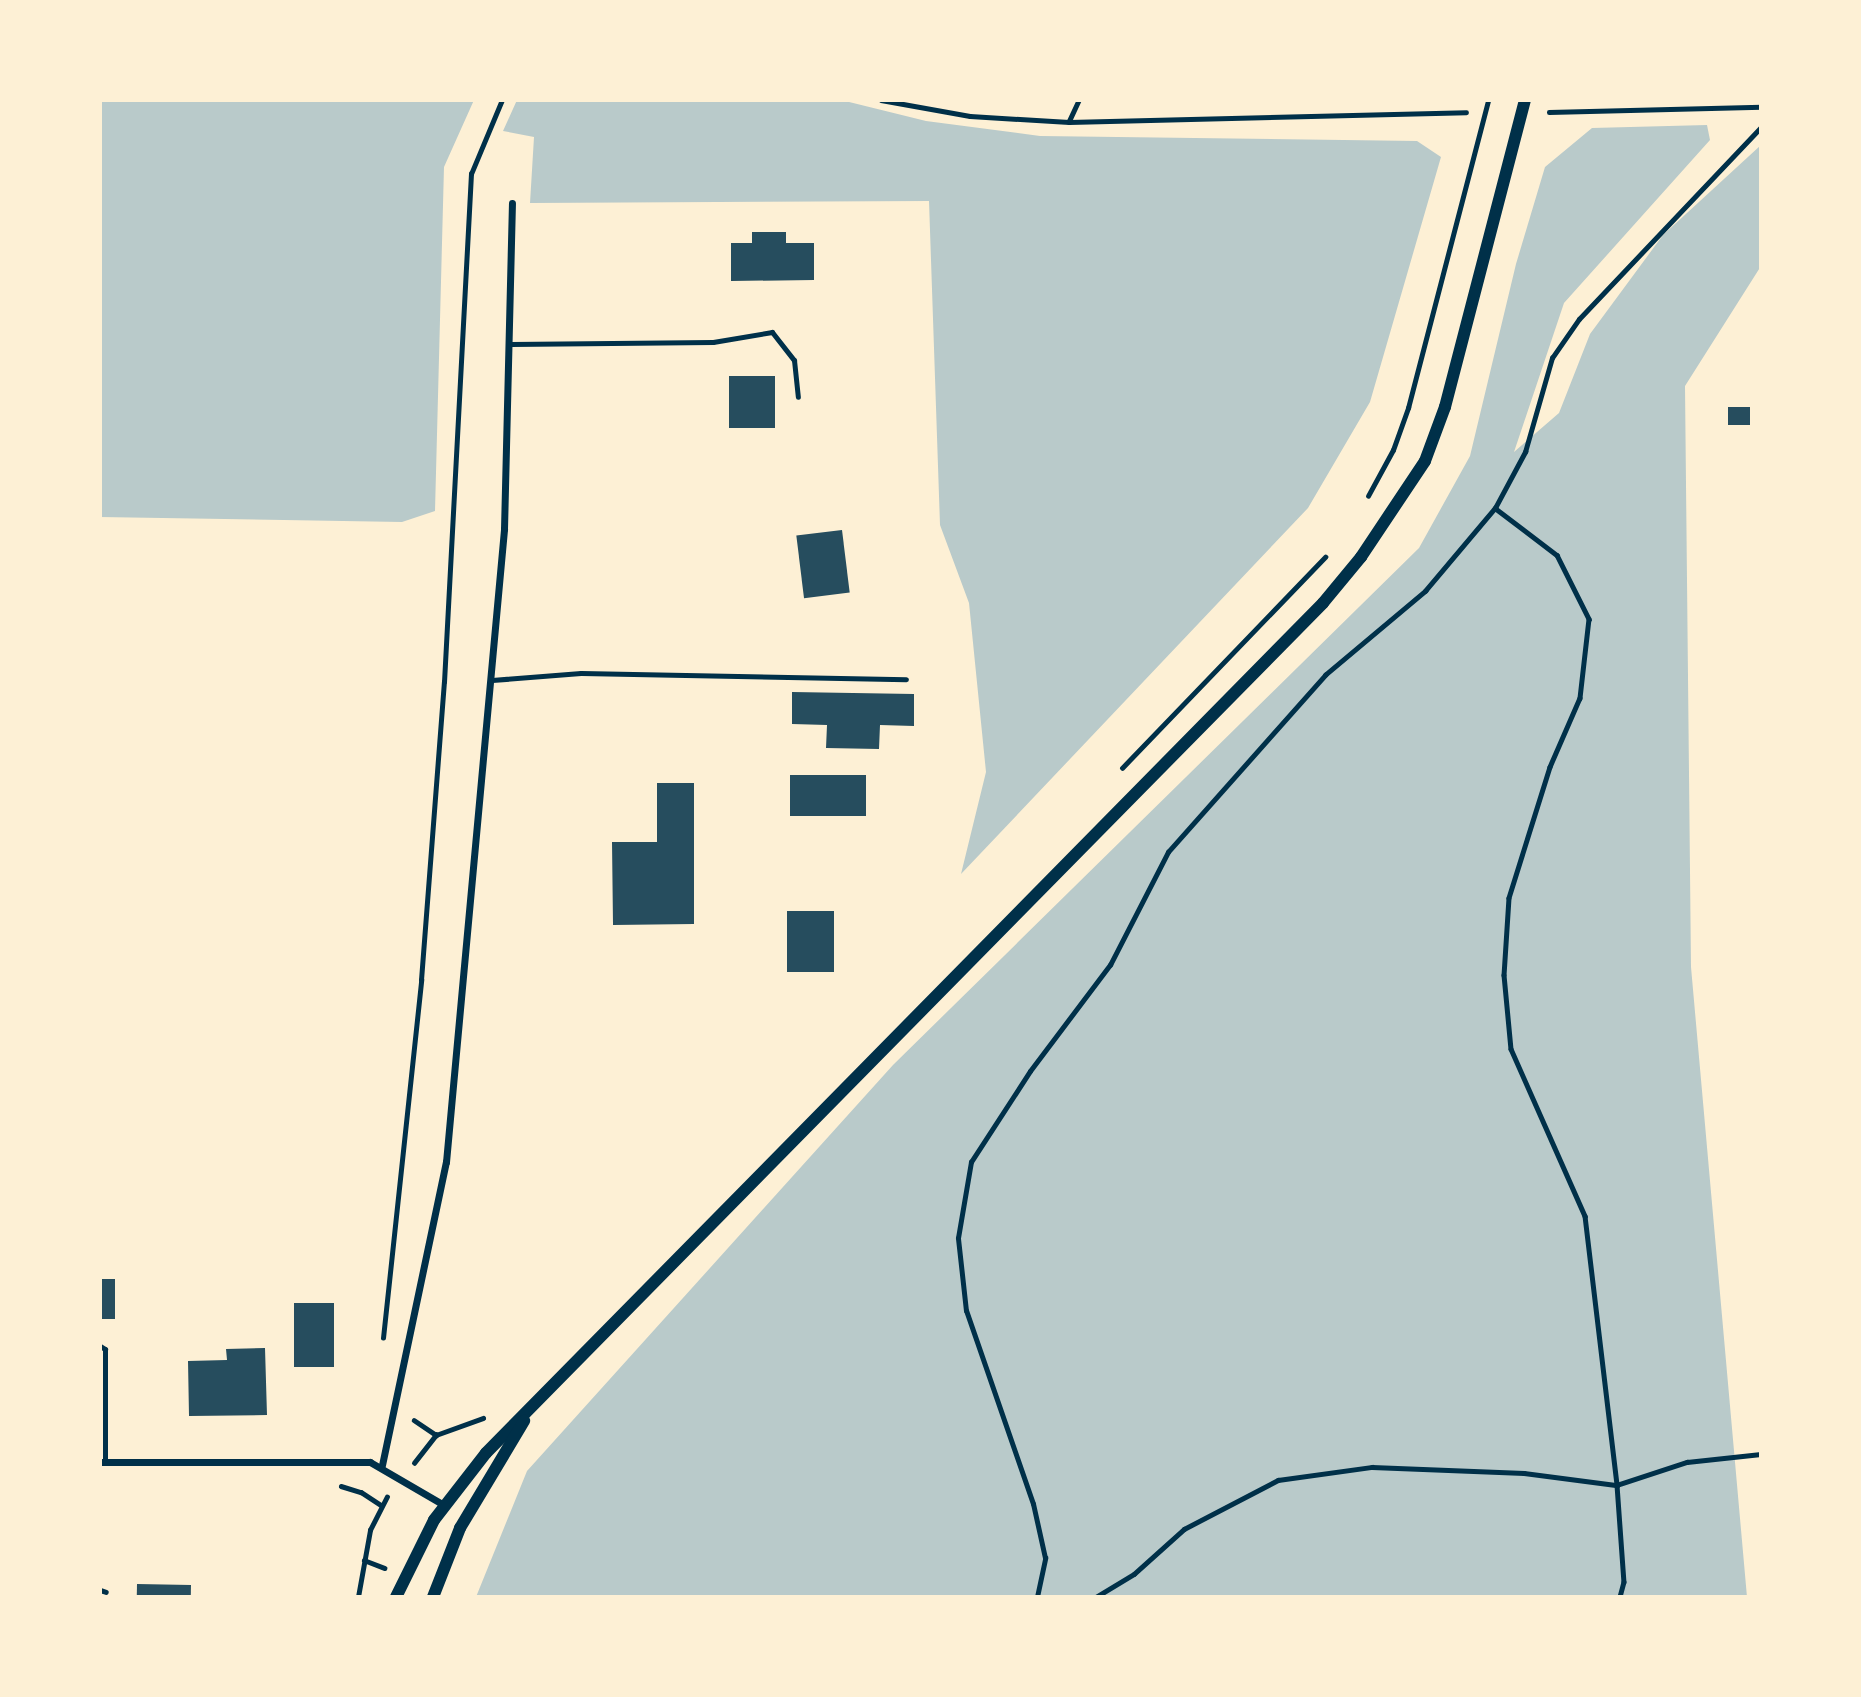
<!DOCTYPE html>
<html>
<head>
<meta charset="utf-8">
<style>
  body { margin:0 }
  #map { position:relative; width:1861px; height:1697px; overflow:hidden; background:#fdf0d5; font-family:Helvetica,sans-serif }
  div>[style] { position:absolute }
  [style*='--x'] { left:calc(var(--x)*1px); top:calc(var(--y)*1px); width:calc(var(--w)*1px); rotate:calc(var(--a)*1deg) }
  .green>* { inset:0; background:#b9caca }
  .building>* { inset:0; background:#264d5e; transform-origin:0 0 }
  .path>* { height:4.5px; margin:-2.25px; padding:0 2.25px; transform-origin:2.25px; border-radius:2.25px; background:#003049 }
  .service>* { height:5px; margin:-2.5px; padding:0 2.5px; transform-origin:2.5px; border-radius:2.5px; background:#003049 }
  .minor>* { height:7px; margin:-3.5px; padding:0 3.5px; transform-origin:3.5px; border-radius:3.5px; background:#003049 }
  .tertiary>* { height:12px; margin:-6px; padding:0 6px; transform-origin:6px; border-radius:6px; background:#003049 }
  span { translate:-50% -50%; white-space:nowrap; text-align:center; line-height:1.15; -webkit-text-stroke:7px #fdf0d5; paint-order:stroke }
  .frame { position:absolute; inset:0; border:102px solid #fdf0d5; pointer-events:none }
</style>
</head>
<body>
<div id="map">
  <div class="green">
    <div style="clip-path:polygon(100px 100px,474px 100px,444px 167px,435px 511px,402px 522px,100px 517px)"></div>
    <div style="clip-path:polygon(517px 100px,841px 100px,926px 121px,1040px 136px,1417px 141px,1441px 157px,1370px 402px,1308px 508px,961px 874px,986px 772px,969px 603px,940px 525px,929px 201px,530px 203px,534px 137px,503px 131px)"></div>
    <div style="clip-path:polygon(1707px 125px,1710px 140px,1564px 303px,1514px 452px,1559px 413px,1590px 334px,1663px 235px,1761px 145px,1761px 266px,1685px 386px,1691px 967px,1747px 1597px,476px 1597px,527px 1471px,893px 1065px,1419px 548px,1470px 456px,1516px 264px,1545px 167px,1592px 128px)"></div>
  </div>
  <div class="building">
    <div style="clip-path:polygon(752px 232px,786px 232px,786px 243px,814px 243px,814px 280px,731px 281px,731px 243px,752px 243px)"></div>
    <div style="left:729px;top:376px;width:46px;height:52px"></div>
    <div style="left:1728px;top:407px;width:22px;height:18px"></div>
    <div style="left:842px;top:530px;width:63px;height:46px;rotate:83deg"></div>
    <div style="clip-path:polygon(792px 692px,914px 694px,914px 726px,880px 725px,879px 749px,826px 748px,827px 725px,792px 724px)"></div>
    <div style="left:790px;top:775px;width:76px;height:41px"></div>
    <div style="clip-path:polygon(657px 783px,694px 783px,694px 924px,613px 925px,612px 842px,657px 842px)"></div>
    <div style="left:787px;top:911px;width:47px;height:61px"></div>
    <div style="left:100px;top:1279px;width:15px;height:40px"></div>
    <div style="left:294px;top:1303px;width:40px;height:64px"></div>
    <div style="clip-path:polygon(265px 1348px,267px 1415px,189px 1416px,188px 1361px,227px 1360px,226px 1349px)"></div>
    <div style="left:137px;top:1584px;width:54px;height:13px;rotate:1deg"></div>
  </div>
  <div class="path">
    <div style="--x:881;--y:100;--w:90;--a:10.2"></div>
    <div style="--x:970;--y:116;--w:99;--a:3.5"></div>
    <div style="--x:1069;--y:122;--w:397;--a:-1.4"></div>
    <div style="--x:1549;--y:112;--w:212;--a:-1.4"></div>
    <div style="--x:1069;--y:121;--w:23;--a:-65"></div>
    <div style="--x:1368;--y:496;--w:52;--a:-61.5"></div>
    <div style="--x:1393;--y:450;--w:45;--a:-70.3"></div>
    <div style="--x:1408;--y:408;--w:318;--a:-75.4"></div>
    <div style="--x:1495;--y:508;--w:78;--a:37.2"></div>
    <div style="--x:1557;--y:555;--w:72;--a:63.4"></div>
    <div style="--x:1589;--y:619;--w:80;--a:96.5"></div>
    <div style="--x:1580;--y:698;--w:75;--a:113.5"></div>
    <div style="--x:1550;--y:767;--w:137;--a:107.4"></div>
    <div style="--x:1509;--y:898;--w:77;--a:93.7"></div>
    <div style="--x:1504;--y:975;--w:74;--a:84.6"></div>
    <div style="--x:1511;--y:1049;--w:183;--a:66.1"></div>
    <div style="--x:1585;--y:1216;--w:271;--a:83.2"></div>
    <div style="--x:1617;--y:1485;--w:97;--a:85.9"></div>
    <div style="--x:1624;--y:1582;--w:16;--a:105"></div>
    <div style="--x:1122;--y:768;--w:293;--a:-46.1"></div>
    <div style="--x:383;--y:1338;--w:360;--a:-83.9"></div>
    <div style="--x:421;--y:980;--w:299;--a:-85.6"></div>
    <div style="--x:444;--y:682;--w:509;--a:-86.96"></div>
    <div style="--x:471;--y:174;--w:80;--a:-67.3"></div>
    <div style="--x:414;--y:1420;--w:27;--a:34"></div>
    <div style="--x:414;--y:1463;--w:36;--a:-52"></div>
    <div style="--x:436;--y:1435;--w:50;--a:-19.9"></div>
    <div style="--x:341;--y:1486;--w:21;--a:17"></div>
    <div style="--x:361;--y:1492;--w:24;--a:33"></div>
    <div style="--x:364;--y:1560;--w:22;--a:21"></div>
    <div style="--x:358;--y:1597;--w:68;--a:-79.8"></div>
    <div style="--x:370;--y:1530;--w:37;--a:-63"></div>
    <div style="--x:555;--y:1597;--w:12;--a:0"></div>
    <div style="--x:1037;--y:1597;--w:40;--a:-78"></div>
    <div style="--x:1045;--y:1558;--w:55;--a:-102.5"></div>
    <div style="--x:1033;--y:1504;--w:204;--a:-109.1"></div>
    <div style="--x:966;--y:1311;--w:73;--a:-96.3"></div>
    <div style="--x:958;--y:1238;--w:77;--a:-80.3"></div>
    <div style="--x:971;--y:1162;--w:108;--a:-57"></div>
    <div style="--x:1030;--y:1071;--w:133;--a:-53"></div>
    <div style="--x:1110;--y:965;--w:127;--a:-62.8"></div>
    <div style="--x:1168;--y:852;--w:237;--a:-48.4"></div>
    <div style="--x:1325;--y:675;--w:131;--a:-40"></div>
    <div style="--x:1425;--y:591;--w:109;--a:-49.9"></div>
    <div style="--x:1495;--y:508;--w:64;--a:-61.8"></div>
    <div style="--x:1525;--y:452;--w:98;--a:-74"></div>
    <div style="--x:1552;--y:358;--w:47;--a:-55.3"></div>
    <div style="--x:1579;--y:319;--w:265;--a:-46.5"></div>
    <div style="--x:1096;--y:1597;--w:44;--a:-31.2"></div>
    <div style="--x:1134;--y:1574;--w:67;--a:-42"></div>
    <div style="--x:1184;--y:1529;--w:106;--a:-27.5"></div>
    <div style="--x:1278;--y:1480;--w:95;--a:-7.9"></div>
    <div style="--x:1372;--y:1467;--w:152;--a:2.3"></div>
    <div style="--x:1524;--y:1473;--w:94;--a:7.4"></div>
    <div style="--x:1617;--y:1485;--w:74;--a:-18.2"></div>
    <div style="--x:1687;--y:1462;--w:74;--a:-6.2"></div>
  </div>
  <div class="service">
    <div style="--x:511;--y:344;--w:202;--a:-0.6"></div>
    <div style="--x:713;--y:342;--w:60;--a:-9.6"></div>
    <div style="--x:772;--y:332;--w:36;--a:52"></div>
    <div style="--x:794;--y:360;--w:37;--a:84"></div>
    <div style="--x:492;--y:680;--w:89;--a:-4.5"></div>
    <div style="--x:581;--y:673;--w:325;--a:1.1"></div>
    <div style="--x:100;--y:1346;--w:6;--a:31"></div>
    <div style="--x:105;--y:1349;--w:113;--a:90"></div>
    <div style="--x:100;--y:1590;--w:6;--a:18"></div>
  </div>
  <div class="minor">
    <div style="--x:100;--y:1462;--w:270;--a:0"></div>
    <div style="--x:370;--y:1462;--w:86;--a:30.2"></div>
    <div style="--x:382;--y:1465;--w:310;--a:-78.1"></div>
    <div style="--x:446;--y:1162;--w:636;--a:-84.76"></div>
    <div style="--x:504;--y:529;--w:326;--a:-88.6"></div>
  </div>
  <div class="tertiary">
    <div style="--x:396;--y:1597;--w:86;--a:-63.7"></div>
    <div style="--x:434;--y:1520;--w:85;--a:-52.2"></div>
    <div style="--x:486;--y:1453;--w:1193;--a:-45.44"></div>
    <div style="--x:1323;--y:603;--w:60;--a:-50.4"></div>
    <div style="--x:1361;--y:557;--w:115;--a:-56.3"></div>
    <div style="--x:1425;--y:461;--w:58;--a:-69.7"></div>
    <div style="--x:1445;--y:407;--w:317;--a:-75.4"></div>
    <div style="--x:433;--y:1597;--w:74;--a:-68.6"></div>
    <div style="--x:460;--y:1528;--w:125;--a:-59.1"></div>
  </div>
  <div class="frame"></div>
</div>
</body>
</html>
